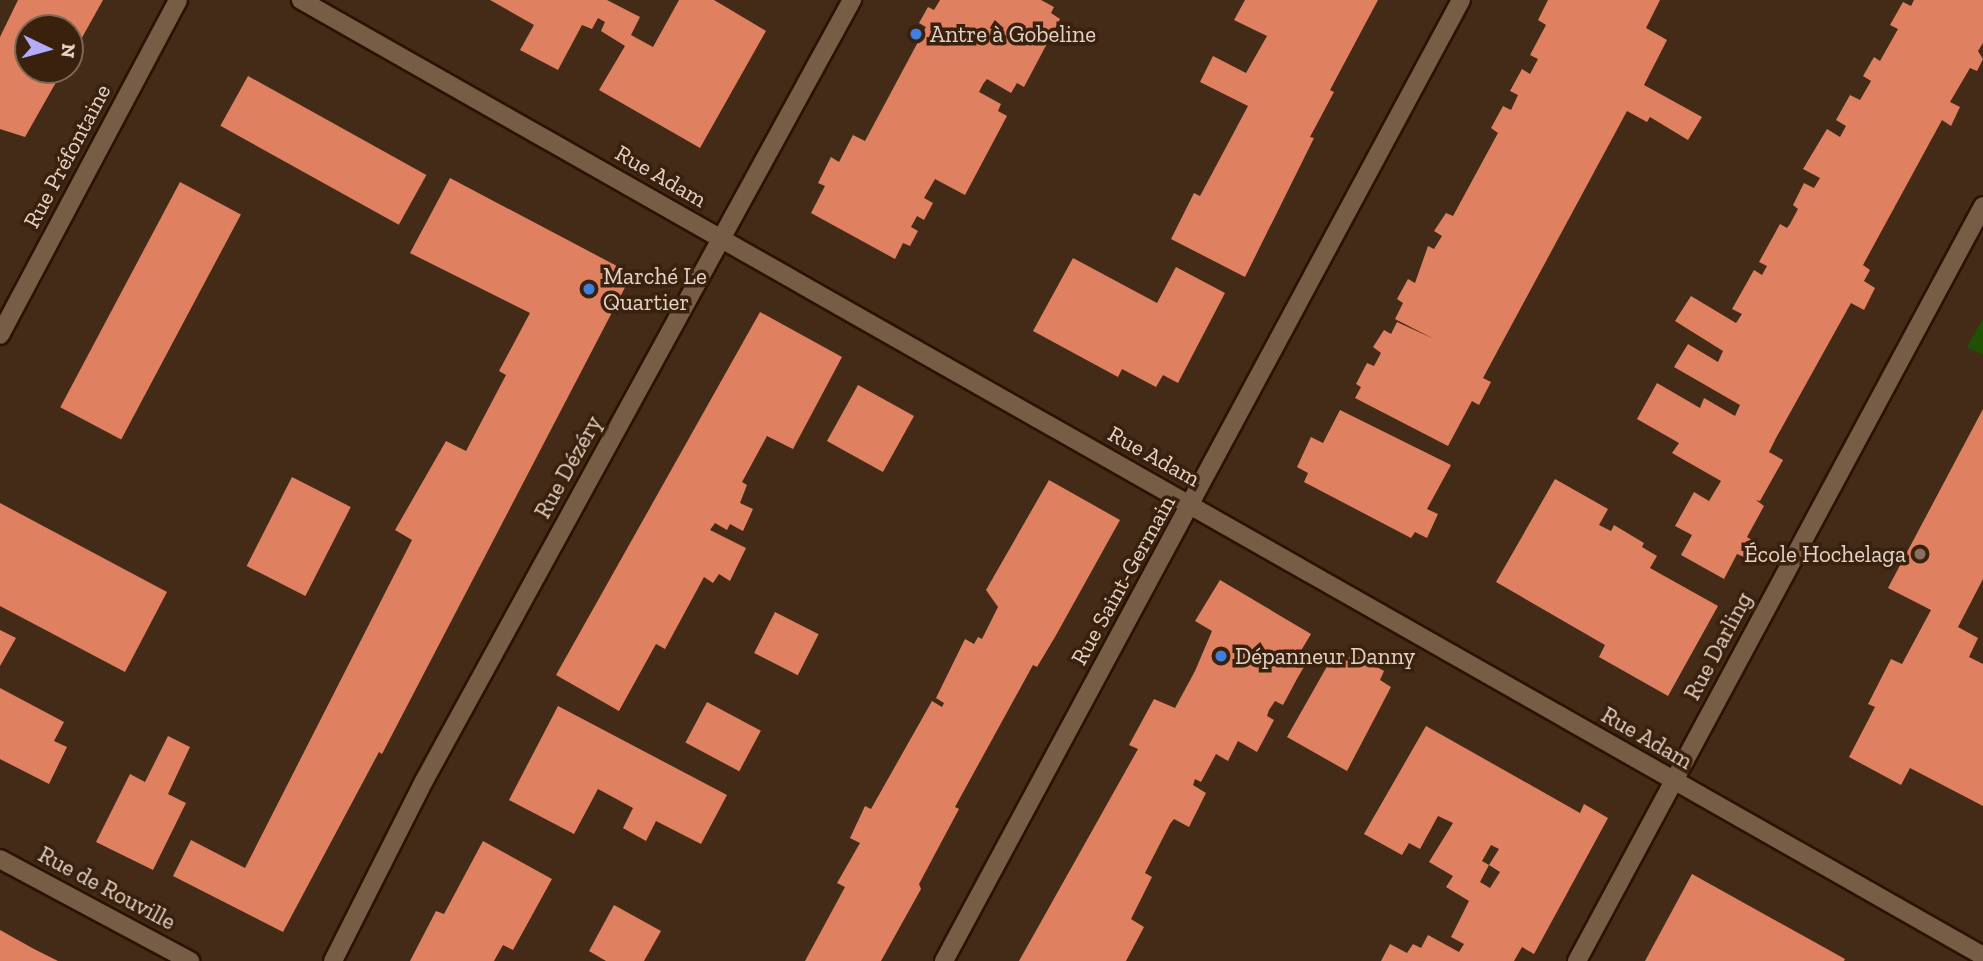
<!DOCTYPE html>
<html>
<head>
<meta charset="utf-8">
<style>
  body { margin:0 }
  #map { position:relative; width:1983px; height:961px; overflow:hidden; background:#442b17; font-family:"Zilla Slab",serif }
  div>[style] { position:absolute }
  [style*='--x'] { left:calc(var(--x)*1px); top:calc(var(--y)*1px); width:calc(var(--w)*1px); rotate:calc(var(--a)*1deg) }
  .green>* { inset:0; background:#205003 }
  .building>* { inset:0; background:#df8160; transform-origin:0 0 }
  .roads { filter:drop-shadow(2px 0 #291301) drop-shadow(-2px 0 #291301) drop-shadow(0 2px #291301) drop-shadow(0 -2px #291301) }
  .minor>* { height:18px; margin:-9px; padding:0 9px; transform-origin:9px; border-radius:9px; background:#775c46 }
  .dots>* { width:19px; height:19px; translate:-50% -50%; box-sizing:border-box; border:4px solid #39210d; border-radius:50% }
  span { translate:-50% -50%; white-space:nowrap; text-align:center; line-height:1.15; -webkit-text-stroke:7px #39210d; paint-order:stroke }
  .poi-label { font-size:23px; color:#e3d3c7 }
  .left { translate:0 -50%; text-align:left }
  .right { translate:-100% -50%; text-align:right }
  .street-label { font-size:23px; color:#e3d3c7 }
  .north { position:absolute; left:14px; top:14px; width:70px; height:70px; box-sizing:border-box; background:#39210d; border:2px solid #7d6857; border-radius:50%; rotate:95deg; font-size:19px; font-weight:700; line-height:28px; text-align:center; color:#e3d3c7 }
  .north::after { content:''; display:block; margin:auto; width:24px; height:32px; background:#b2adf9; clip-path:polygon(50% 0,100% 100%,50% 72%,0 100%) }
</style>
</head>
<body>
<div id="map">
  <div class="green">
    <div style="clip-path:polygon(1983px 318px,1983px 355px,1967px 347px)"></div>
  </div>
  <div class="building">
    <div style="clip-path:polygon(18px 0,103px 0,74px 52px,70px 28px,28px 28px,28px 70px,63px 70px,25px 137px,0 129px,0 37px)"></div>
    <div style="clip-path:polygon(490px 0,607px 0,640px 17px,631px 35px,653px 47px,679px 0,714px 0,766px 31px,700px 148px,599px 90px,625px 46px,601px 31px,605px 22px,598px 18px,592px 29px,582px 25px,558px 70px,520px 50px,534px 25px)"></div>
    <div style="clip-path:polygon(940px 0,1041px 0,1054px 7px,1051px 13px,1060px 19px,1024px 87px,1017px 83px,1011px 93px,987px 79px,983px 84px,979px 92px,1001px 104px,998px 111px,1007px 116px,965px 195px,935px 179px,924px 198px,933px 203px,924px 220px,917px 216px,911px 227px,918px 231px,910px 246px,903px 243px,895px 259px,811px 213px,825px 186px,818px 183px,831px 157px,839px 162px,853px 135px,865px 141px,926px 27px,919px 23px,928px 7px,934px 10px)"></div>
    <div style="clip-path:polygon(1245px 0,1378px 0,1330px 90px,1334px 92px,1310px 137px,1314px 138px,1245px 277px,1171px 239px,1194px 193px,1200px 196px,1248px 106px,1200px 82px,1213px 56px,1246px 73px,1267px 36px,1234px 20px)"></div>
    <div style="clip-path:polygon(1548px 0,1660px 0,1646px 28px,1667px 40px,1644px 85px,1702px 117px,1688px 140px,1650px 117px,1647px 122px,1627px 111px,1483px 378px,1491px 382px,1479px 405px,1472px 401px,1448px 446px,1355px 398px,1361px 387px,1356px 384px,1367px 363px,1374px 366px,1381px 353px,1373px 347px,1384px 330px,1391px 334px,1397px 322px,1434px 339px,1395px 319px,1403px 303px,1397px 299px,1408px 279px,1415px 283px,1428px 246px,1434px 249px,1442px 236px,1434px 231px,1446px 213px,1453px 216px,1498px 133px,1491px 128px,1503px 106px,1511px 110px,1518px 95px,1510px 91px,1522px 69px,1530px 74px,1538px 59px,1530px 55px,1546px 25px,1538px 20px)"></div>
    <div style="clip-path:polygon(1914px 0,1983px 0,1983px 43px,1978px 51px,1983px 59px,1977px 71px,1970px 68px,1950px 102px,1960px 107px,1951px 126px,1942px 120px,1863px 265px,1870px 270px,1864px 281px,1875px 288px,1864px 310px,1851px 303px,1776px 438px,1769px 452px,1783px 460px,1760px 501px,1756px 500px,1764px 506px,1747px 537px,1753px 541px,1744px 557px,1737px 554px,1724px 579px,1681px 555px,1692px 535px,1675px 526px,1694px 492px,1709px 501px,1721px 481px,1672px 453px,1679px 443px,1637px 419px,1657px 383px,1700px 408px,1704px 398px,1735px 416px,1740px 405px,1674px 367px,1688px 344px,1718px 362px,1723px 351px,1675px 321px,1691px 296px,1736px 323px,1742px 314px,1732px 309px,1754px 270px,1762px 275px,1767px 266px,1759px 262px,1780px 224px,1787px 228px,1790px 224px,1798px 209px,1793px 205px,1804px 183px,1814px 188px,1820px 178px,1803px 169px,1827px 129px,1840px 137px,1846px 126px,1836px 120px,1850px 95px,1860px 100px,1871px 81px,1863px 76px,1874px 57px,1880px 61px,1898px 29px,1890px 25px,1903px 2px,1911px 6px)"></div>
    <div style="left:248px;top:76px;width:204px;height:57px;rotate:29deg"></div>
    <div style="clip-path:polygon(450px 178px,632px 274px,382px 754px,379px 752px,283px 932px,173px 876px,191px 840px,245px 868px,412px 540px,395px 530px,446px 441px,466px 451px,506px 375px,499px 371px,530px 313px,410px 253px)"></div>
    <div style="left:180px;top:182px;width:69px;height:255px;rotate:28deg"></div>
    <div style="clip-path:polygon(1073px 258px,1157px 303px,1176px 267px,1225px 293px,1178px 383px,1163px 375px,1156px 387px,1122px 369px,1118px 377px,1033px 331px)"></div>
    <div style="clip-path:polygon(760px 312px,842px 357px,793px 449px,767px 436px,742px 482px,747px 485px,740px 503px,753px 509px,743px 531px,730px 524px,727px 530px,715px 523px,710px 530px,746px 548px,730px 581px,719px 574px,713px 583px,704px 577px,665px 649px,656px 644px,619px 711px,556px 675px)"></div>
    <div style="left:858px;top:385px;width:64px;height:64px;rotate:29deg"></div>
    <div style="clip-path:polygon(1983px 409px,1983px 579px,1958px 627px,1978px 638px,1969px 657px,1983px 664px,1983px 806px,1910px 768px,1901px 785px,1849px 757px,1875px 707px,1868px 704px,1891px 659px,1902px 664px,1931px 610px,1888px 588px)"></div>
    <div style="clip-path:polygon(1340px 410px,1451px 465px,1427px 509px,1438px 514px,1427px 538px,1415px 532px,1411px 538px,1304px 482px,1308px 473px,1297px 467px,1311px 437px,1323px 443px)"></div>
    <div style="left:292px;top:477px;width:66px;height:100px;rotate:27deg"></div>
    <div style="clip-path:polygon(1555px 479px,1608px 509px,1599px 525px,1611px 531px,1614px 525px,1644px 543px,1642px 547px,1657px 556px,1650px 568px,1718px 606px,1668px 696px,1599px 657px,1605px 645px,1496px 582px)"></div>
    <div style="clip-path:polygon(1049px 480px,1120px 520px,1055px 637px,1037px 667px,1033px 665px,955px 807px,959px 809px,919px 884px,921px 889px,881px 961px,805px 961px,845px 887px,837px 883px,860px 843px,850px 838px,865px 806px,871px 809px,932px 701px,942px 707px,944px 703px,936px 698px,965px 639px,974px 644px,978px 637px,982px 639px,998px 607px,986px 590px)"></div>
    <div style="clip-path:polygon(0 503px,167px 592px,125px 672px,0 606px)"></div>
    <div style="clip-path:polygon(1220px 580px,1311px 634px,1299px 654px,1308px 660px,1298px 677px,1283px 705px,1275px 701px,1269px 710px,1267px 716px,1274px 720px,1257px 752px,1238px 741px,1228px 761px,1216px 754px,1201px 782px,1195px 779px,1193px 785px,1206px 793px,1189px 827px,1174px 819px,1170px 824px,1147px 869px,1145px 873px,1152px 877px,1131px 919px,1144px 927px,1126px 961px,1019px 961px,1138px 749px,1129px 745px,1154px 699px,1175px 708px,1195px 671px,1212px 631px,1195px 621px)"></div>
    <div style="left:775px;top:612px;width:49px;height:46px;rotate:27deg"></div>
    <div style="clip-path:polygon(0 630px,16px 638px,0 666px)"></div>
    <div style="clip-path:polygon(1352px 653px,1384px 671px,1380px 680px,1391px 687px,1347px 771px,1287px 737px,1334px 654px,1347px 661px)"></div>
    <div style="clip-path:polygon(0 688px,64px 722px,54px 741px,67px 747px,49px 784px,0 759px)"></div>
    <div style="left:707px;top:702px;width:61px;height:46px;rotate:28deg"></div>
    <div style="clip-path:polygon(558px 706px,727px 795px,701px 844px,656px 821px,646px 841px,623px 828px,633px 808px,598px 789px,574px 834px,509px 800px)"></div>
    <div style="clip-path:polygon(evenodd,1426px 726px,1580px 813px,1584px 804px,1608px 818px,1534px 954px,1522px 947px,1514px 961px,1381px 961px,1390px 944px,1407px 953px,1413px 944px,1421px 948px,1428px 935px,1459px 952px,1464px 944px,1451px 937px,1469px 901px,1446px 887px,1453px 876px,1429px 862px,1453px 823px,1438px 816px,1420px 849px,1409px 843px,1402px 855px,1364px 834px,1426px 726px,1491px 845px,1499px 849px,1489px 865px,1482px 861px,1491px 845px,1426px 726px,1489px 865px,1500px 872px,1490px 888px,1480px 882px,1489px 865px)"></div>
    <div style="clip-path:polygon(168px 736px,190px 747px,168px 794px,186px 803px,153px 870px,96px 842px,130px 774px,145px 782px)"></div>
    <div style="clip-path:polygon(483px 841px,552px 879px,513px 950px,503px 945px,494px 961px,410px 961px,436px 911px,444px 914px)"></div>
    <div style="clip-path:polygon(1692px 874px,1845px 959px,1844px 961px,1645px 961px)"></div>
    <div style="clip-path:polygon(614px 905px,661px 931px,644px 961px,606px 961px,589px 951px)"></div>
    <div style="clip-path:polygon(0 930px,34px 949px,58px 961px,0 961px)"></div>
  </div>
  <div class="roads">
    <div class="minor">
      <div style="--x:301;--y:0;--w:1935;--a:29.61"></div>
      <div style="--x:0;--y:335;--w:379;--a:-62"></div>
      <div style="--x:0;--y:859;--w:216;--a:28.2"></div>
      <div style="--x:333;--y:961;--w:202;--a:-63.2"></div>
      <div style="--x:424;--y:781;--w:891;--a:-61.28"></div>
      <div style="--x:944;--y:961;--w:1091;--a:-61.72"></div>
      <div style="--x:1577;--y:961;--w:857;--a:-61.73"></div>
    </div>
  </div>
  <div class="dots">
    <div style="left:916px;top:34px;background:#3f7fe0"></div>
    <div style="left:589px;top:289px;background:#3f7fe0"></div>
    <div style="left:1920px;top:554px;background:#8d6e63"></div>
    <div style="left:1221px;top:656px;background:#3f7fe0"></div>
  </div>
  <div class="poi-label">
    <span class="left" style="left:930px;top:34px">Antre à Gobeline</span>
    <span class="left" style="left:603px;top:289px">Marché Le<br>Quartier</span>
    <span class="right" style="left:1906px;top:554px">École Hochelaga</span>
    <span class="left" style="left:1235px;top:656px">Dépanneur Danny</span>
  </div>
  <div class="street-label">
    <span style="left:67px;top:156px;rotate:-62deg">Rue Préfontaine</span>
    <span style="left:661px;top:176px;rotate:30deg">Rue Adam</span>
    <span style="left:1154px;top:456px;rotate:29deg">Rue Adam</span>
    <span style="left:568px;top:467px;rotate:-61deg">Rue Dézéry</span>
    <span style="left:1123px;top:580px;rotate:-61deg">Rue Saint-Germain</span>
    <span style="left:1718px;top:646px;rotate:-62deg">Rue Darling</span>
    <span style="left:1647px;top:738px;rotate:30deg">Rue Adam</span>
    <span style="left:107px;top:888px;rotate:28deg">Rue de Rouville</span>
  </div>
  <div class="north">N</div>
</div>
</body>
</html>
